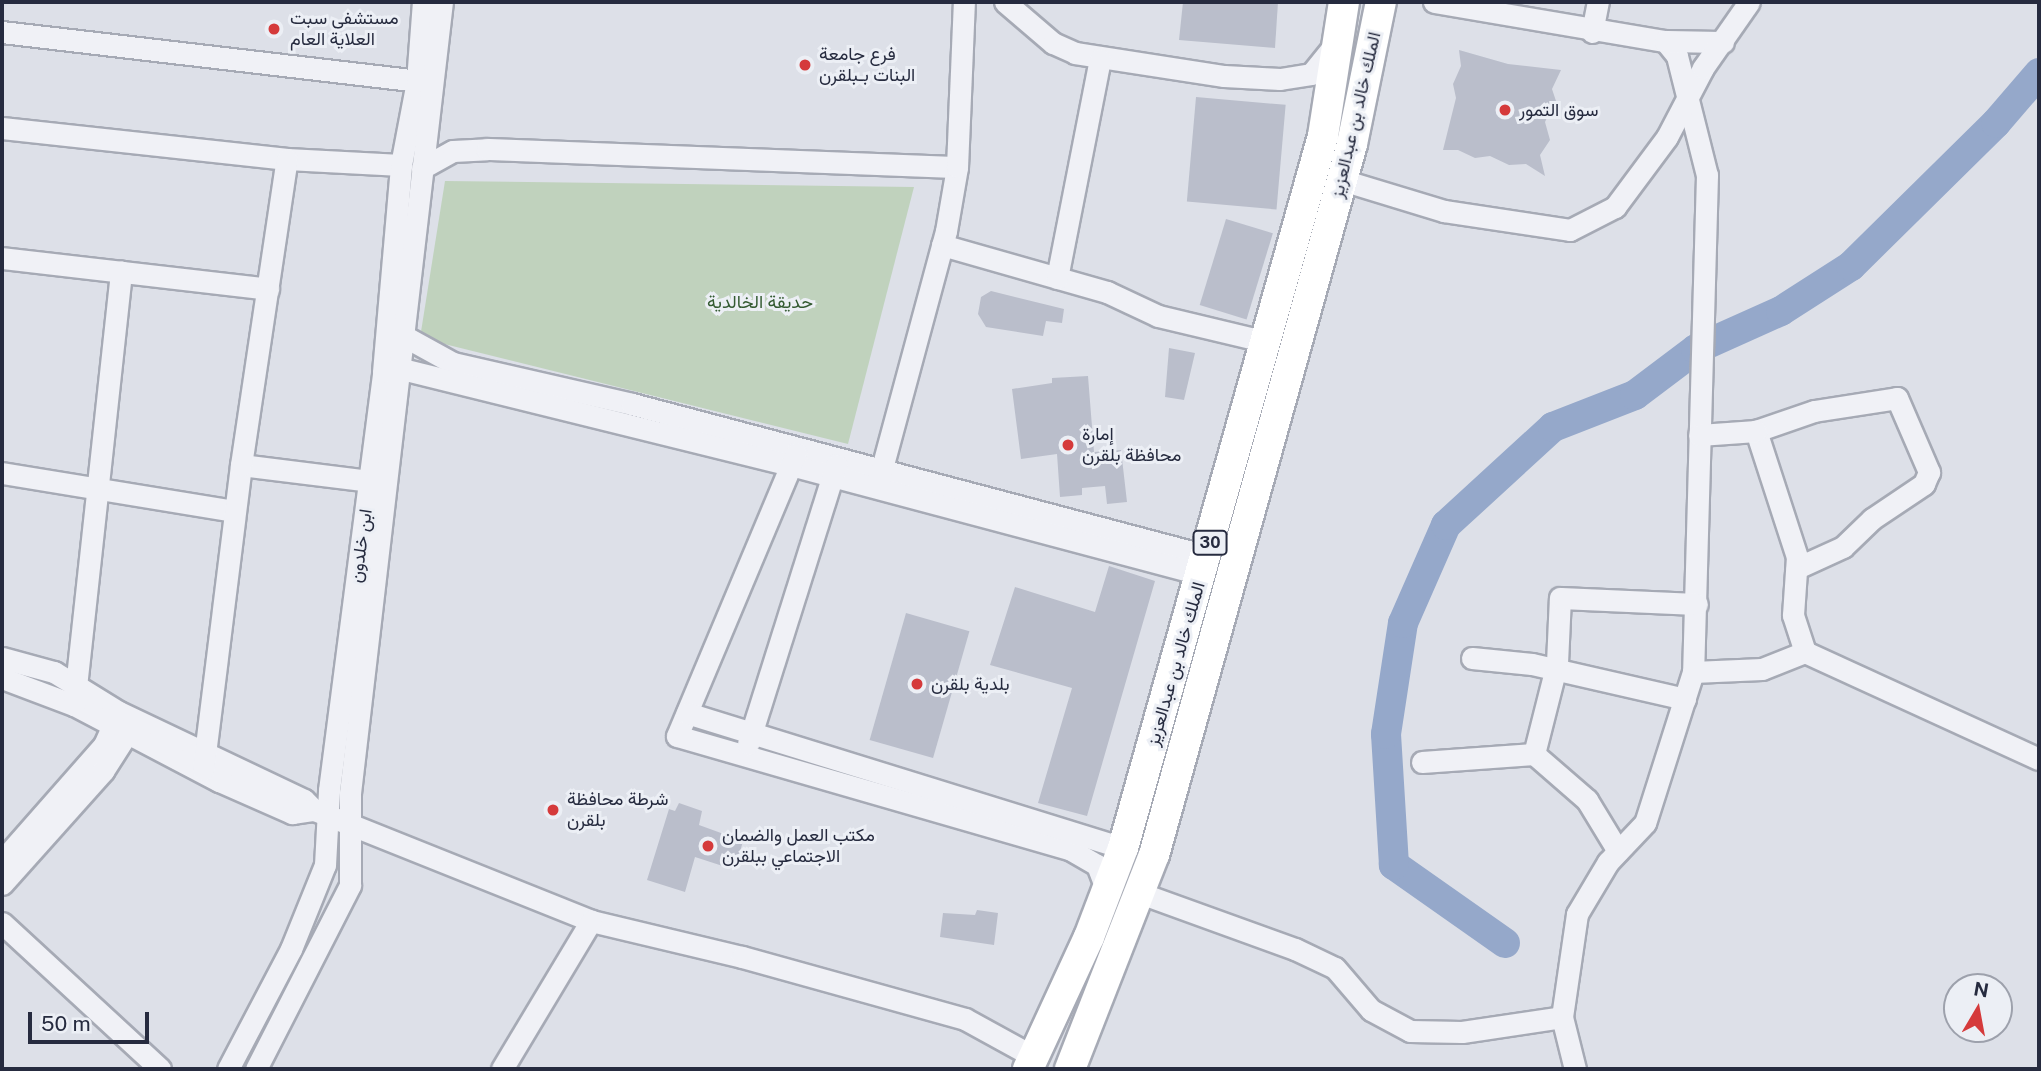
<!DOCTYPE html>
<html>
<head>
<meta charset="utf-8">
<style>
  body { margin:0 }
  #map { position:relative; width:2041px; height:1071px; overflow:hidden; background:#dde0e8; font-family:"Public Sans",Vazirmatn,sans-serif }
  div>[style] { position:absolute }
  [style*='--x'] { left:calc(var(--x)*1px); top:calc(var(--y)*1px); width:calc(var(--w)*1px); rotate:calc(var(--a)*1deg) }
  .green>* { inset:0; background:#c0d2bd }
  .river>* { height:30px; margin:-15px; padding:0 15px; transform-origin:15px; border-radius:15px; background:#95a8ca }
  .building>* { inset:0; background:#babecb; transform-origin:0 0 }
  .roads { filter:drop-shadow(2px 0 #a6aab5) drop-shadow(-2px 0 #a6aab5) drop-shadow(0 2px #a6aab5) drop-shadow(0 -2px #a6aab5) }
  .minor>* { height:21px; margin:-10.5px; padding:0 10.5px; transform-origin:10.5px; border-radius:10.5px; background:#f0f1f6 }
  .highway>* { height:30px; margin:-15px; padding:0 15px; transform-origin:15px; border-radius:15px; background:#fff }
  .dots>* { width:19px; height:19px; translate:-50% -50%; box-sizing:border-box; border:4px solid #eceff5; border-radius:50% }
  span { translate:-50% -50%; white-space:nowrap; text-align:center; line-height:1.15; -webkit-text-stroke:6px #eceff5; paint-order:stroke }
  .shield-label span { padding:2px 5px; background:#eceff5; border:2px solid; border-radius:5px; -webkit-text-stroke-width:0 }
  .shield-label { font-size:16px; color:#262b3f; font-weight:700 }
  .poi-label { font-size:18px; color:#262b3f }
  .left { translate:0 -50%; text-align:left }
  .street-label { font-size:18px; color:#262b3f }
  .park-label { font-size:18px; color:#345b32 }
  .frame { position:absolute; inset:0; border:4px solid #262b3f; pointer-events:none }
  .north { position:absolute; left:1943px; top:973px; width:70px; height:70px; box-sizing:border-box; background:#eceff5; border:2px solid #9da1ac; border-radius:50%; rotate:10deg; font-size:19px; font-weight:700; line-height:28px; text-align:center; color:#262b3f }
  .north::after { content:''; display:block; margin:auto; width:24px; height:32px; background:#d53a3b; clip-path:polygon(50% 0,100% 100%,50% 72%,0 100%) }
  .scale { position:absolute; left:28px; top:1012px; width:121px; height:32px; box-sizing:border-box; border:4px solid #262b3f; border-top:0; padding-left:9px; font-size:21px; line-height:24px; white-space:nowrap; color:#262b3f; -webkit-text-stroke:5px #eceff5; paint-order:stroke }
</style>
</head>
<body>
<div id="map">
  <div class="green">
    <div style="clip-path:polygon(445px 181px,914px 187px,848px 444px,420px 338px)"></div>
  </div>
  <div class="river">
    <div style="--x:1505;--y:943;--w:136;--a:-144.9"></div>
    <div style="--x:1394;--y:865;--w:131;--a:-93.5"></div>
    <div style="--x:1386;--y:734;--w:112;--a:-81.3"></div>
    <div style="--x:1403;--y:623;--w:107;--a:-66.3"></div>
    <div style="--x:1446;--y:525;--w:145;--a:-42.5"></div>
    <div style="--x:1553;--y:427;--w:88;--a:-21.3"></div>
    <div style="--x:1635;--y:395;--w:76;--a:-37"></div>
    <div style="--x:1696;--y:349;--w:93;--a:-24.1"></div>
    <div style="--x:1781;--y:311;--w:83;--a:-32.7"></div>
    <div style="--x:1851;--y:266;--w:204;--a:-44.6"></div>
    <div style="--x:1996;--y:123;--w:66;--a:-49.3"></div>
  </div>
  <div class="building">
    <div style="clip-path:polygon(1183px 2px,1278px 2px,1275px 48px,1179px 40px)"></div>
    <div style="clip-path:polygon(1459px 50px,1508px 64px,1561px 70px,1552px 89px,1558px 107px,1551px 109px,1545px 122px,1550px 140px,1540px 155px,1545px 176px,1526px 164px,1509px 165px,1490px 156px,1475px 158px,1458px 150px,1443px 150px,1456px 98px,1453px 84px,1461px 66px)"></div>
    <div style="left:1196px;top:97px;width:90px;height:105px;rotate:5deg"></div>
    <div style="left:1226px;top:219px;width:49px;height:90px;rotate:17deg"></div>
    <div style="clip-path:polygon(991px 291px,1064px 309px,1062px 323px,1046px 321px,1043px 336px,986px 327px,978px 314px,981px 297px)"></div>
    <div style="clip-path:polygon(1169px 348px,1195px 353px,1184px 400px,1165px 397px)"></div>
    <div style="clip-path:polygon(1088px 376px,1094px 452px,1121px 450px,1127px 502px,1107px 504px,1105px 486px,1082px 488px,1082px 495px,1060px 497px,1057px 454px,1021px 459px,1012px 389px,1052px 383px,1052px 378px)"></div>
    <div style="clip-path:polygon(1109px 566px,1155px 581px,1087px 816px,1038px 803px,1072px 688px,990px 665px,1015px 587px,1095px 612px)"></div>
    <div style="left:906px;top:613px;width:66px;height:132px;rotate:16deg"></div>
    <div style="clip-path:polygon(679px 803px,702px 811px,699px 825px,743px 841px,735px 870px,695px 857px,685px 892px,647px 880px,669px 809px,675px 811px)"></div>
    <div style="clip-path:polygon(977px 910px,998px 913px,994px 945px,940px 937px,943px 913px,975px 915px)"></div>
  </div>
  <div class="roads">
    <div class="minor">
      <div style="--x:1005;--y:2;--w:63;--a:40.5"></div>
      <div style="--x:1053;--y:43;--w:24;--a:24"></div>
      <div style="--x:1075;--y:53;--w:151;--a:8.8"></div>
      <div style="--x:1224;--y:76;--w:56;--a:3.1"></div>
      <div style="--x:1280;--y:79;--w:31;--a:-9"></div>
      <div style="--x:1311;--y:74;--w:40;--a:-51"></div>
      <div style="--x:1434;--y:2;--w:234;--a:9.6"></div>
      <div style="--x:1665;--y:41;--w:19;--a:51"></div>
      <div style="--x:1677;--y:56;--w:123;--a:75.9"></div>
      <div style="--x:1707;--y:175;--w:497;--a:91.6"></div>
      <div style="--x:1693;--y:672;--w:158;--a:107.6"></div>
      <div style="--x:1645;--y:823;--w:54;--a:133.5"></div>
      <div style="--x:1608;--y:862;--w:61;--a:120.8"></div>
      <div style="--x:1577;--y:914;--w:104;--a:98.3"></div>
      <div style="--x:1562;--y:1017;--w:54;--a:76"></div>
      <div style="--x:2;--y:32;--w:418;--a:6.7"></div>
      <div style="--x:1592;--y:32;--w:31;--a:-79"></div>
      <div style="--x:1665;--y:41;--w:58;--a:1"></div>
      <div style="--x:2;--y:128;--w:287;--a:6.2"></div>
      <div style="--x:287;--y:159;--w:114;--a:3"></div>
      <div style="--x:422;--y:168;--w:35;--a:-29"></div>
      <div style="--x:453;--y:151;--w:34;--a:-3"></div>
      <div style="--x:487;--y:149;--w:470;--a:2.2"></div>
      <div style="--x:1342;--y:180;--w:107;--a:16.9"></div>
      <div style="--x:1444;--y:211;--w:127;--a:8.6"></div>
      <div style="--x:1570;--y:230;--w:51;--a:-27.1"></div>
      <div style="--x:1615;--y:207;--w:87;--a:-53.4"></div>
      <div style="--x:1667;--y:137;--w:78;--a:-62.4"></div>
      <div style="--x:1703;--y:68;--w:80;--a:-55.1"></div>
      <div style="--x:942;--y:245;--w:172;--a:15.9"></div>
      <div style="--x:1107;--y:292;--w:56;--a:25.2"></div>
      <div style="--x:1158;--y:316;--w:112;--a:13.4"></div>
      <div style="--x:2;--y:258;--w:268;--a:6.6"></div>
      <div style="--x:1057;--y:278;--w:223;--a:-78.9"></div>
      <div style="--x:402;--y:335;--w:58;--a:28.8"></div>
      <div style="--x:453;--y:363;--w:184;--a:12.9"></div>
      <div style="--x:632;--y:404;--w:595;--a:14.81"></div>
      <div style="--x:398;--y:368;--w:405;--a:13.9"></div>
      <div style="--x:791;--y:465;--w:425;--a:14.9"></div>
      <div style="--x:1756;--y:431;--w:61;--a:-19"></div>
      <div style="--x:1814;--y:411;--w:84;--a:-8.9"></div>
      <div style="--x:1897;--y:398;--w:81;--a:66.6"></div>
      <div style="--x:1929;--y:472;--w:13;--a:113"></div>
      <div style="--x:1924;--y:484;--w:63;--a:146.1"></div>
      <div style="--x:1872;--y:519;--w:40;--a:136"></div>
      <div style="--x:1843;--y:547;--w:51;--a:155.5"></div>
      <div style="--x:796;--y:453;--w:307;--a:112.8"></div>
      <div style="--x:677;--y:736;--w:410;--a:16.1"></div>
      <div style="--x:1071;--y:850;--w:30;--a:30"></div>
      <div style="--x:1097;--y:865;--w:28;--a:69"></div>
      <div style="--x:241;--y:465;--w:129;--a:7.1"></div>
      <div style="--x:2;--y:473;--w:236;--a:9.3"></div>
      <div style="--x:878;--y:483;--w:261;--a:-74.9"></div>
      <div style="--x:946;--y:231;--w:65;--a:-80.2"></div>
      <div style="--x:957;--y:167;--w:165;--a:-87.6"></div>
      <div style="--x:1805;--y:652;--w:257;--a:24.6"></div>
      <div style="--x:2;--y:658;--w:54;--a:15.1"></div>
      <div style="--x:54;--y:672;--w:76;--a:31.6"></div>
      <div style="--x:119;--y:712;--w:205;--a:25.4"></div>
      <div style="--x:304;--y:800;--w:14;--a:45"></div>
      <div style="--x:314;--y:810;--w:298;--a:21.8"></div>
      <div style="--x:591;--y:921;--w:155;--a:13.4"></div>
      <div style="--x:742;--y:957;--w:231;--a:15.5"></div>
      <div style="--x:965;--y:1019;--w:79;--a:28.8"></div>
      <div style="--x:1472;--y:658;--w:60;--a:5.7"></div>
      <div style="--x:1532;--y:664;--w:157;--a:12.9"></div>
      <div style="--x:1693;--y:672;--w:69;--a:-2.5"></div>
      <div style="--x:1762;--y:669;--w:46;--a:-21.6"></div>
      <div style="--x:1805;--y:652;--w:39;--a:-108"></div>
      <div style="--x:1793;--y:615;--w:58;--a:-86.1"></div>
      <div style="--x:1797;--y:557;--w:133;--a:-108"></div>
      <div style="--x:1756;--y:431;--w:57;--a:176"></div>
      <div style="--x:2;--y:678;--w:77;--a:20.6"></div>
      <div style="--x:74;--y:705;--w:164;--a:27.7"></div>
      <div style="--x:219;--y:781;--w:80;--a:23.7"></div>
      <div style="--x:292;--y:813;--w:22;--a:-8"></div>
      <div style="--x:74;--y:705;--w:436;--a:-83.8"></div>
      <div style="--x:687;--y:713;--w:456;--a:17.2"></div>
      <div style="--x:748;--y:744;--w:293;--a:-72.5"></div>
      <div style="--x:1422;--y:762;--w:112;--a:-4.1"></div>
      <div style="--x:203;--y:770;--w:307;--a:-82.9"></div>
      <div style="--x:241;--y:465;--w:309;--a:-81.5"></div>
      <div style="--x:1618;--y:851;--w:60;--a:-121.3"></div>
      <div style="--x:1587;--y:800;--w:70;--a:-139"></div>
      <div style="--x:1534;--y:754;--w:94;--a:-75.8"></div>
      <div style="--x:1557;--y:663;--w:65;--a:-87.4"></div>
      <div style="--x:1560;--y:598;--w:137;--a:2.5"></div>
      <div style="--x:2;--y:861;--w:154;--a:-48.7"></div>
      <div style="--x:104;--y:745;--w:35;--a:-66"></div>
      <div style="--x:2;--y:884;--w:152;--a:-48.2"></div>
      <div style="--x:103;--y:771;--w:59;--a:-57.4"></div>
      <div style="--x:1140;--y:893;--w:165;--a:19.9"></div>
      <div style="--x:1295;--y:949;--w:44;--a:25.4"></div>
      <div style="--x:1335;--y:968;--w:55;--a:49.4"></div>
      <div style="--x:1371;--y:1010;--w:44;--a:28.3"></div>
      <div style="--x:1410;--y:1031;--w:52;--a:1.1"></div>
      <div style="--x:1462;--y:1032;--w:101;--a:-8.5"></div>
      <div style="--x:2;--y:923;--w:215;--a:42.7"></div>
      <div style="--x:228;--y:1069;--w:136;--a:-62.3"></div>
      <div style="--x:291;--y:949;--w:91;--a:-68"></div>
      <div style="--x:325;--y:865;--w:75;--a:-86.9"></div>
      <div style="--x:329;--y:790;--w:421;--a:-82.6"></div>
      <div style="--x:383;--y:372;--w:208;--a:-85"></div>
      <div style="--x:401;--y:165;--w:86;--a:-79.2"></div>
      <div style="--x:417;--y:81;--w:79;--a:-85.7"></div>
      <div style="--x:256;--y:1069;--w:207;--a:-62.9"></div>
      <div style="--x:350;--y:885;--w:92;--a:-90"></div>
      <div style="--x:350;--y:793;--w:796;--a:-83.37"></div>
      <div style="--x:502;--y:1069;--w:173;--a:-59"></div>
    </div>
    <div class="highway">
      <div style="--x:1028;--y:1069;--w:145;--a:-65.2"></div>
      <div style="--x:1089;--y:937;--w:95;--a:-69.1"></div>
      <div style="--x:1123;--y:848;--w:740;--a:-74.31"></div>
      <div style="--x:1323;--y:136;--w:136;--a:-81.1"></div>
      <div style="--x:1070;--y:1069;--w:230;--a:-68.6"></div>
      <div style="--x:1154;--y:855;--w:738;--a:-74.44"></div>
      <div style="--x:1352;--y:144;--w:145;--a:-78.5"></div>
    </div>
  </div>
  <div class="dots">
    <div style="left:274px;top:29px;background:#d53a3b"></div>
    <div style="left:805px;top:65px;background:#d53a3b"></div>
    <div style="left:1505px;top:110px;background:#d53a3b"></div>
    <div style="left:1068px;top:445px;background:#d53a3b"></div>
    <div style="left:917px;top:684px;background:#d53a3b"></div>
    <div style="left:553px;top:810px;background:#d53a3b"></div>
    <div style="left:708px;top:846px;background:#d53a3b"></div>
  </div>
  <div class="shield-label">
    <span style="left:1210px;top:543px">30</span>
  </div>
  <div class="poi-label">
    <span class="left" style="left:290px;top:29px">مستشفى سبت<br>العلاية العام</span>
    <span class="left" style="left:819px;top:65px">فرع جامعة<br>البنات بـبلقرن</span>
    <span class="left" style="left:1519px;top:110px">سوق التمور</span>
    <span class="left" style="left:1082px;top:445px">إمارة<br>محافظة بلقرن</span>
    <span class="left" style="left:931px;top:684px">بلدية بلقرن</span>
    <span class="left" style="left:567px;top:810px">شرطة محافظة<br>بلقرن</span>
    <span class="left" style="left:722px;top:846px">مكتب العمل والضمان<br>الاجتماعي ببلقرن</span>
  </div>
  <div class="street-label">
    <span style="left:1356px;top:115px;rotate:-77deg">الملك خالد بن عبدالعزيز</span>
    <span style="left:361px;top:546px;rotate:-82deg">ابن خلدون</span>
    <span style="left:1176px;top:664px;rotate:-74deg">الملك خالد بن عبدالعزيز</span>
  </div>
  <div class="park-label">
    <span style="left:760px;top:302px">حديقة الخالدية</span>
  </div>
  <div class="frame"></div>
  <div class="north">N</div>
  <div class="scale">50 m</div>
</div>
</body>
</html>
